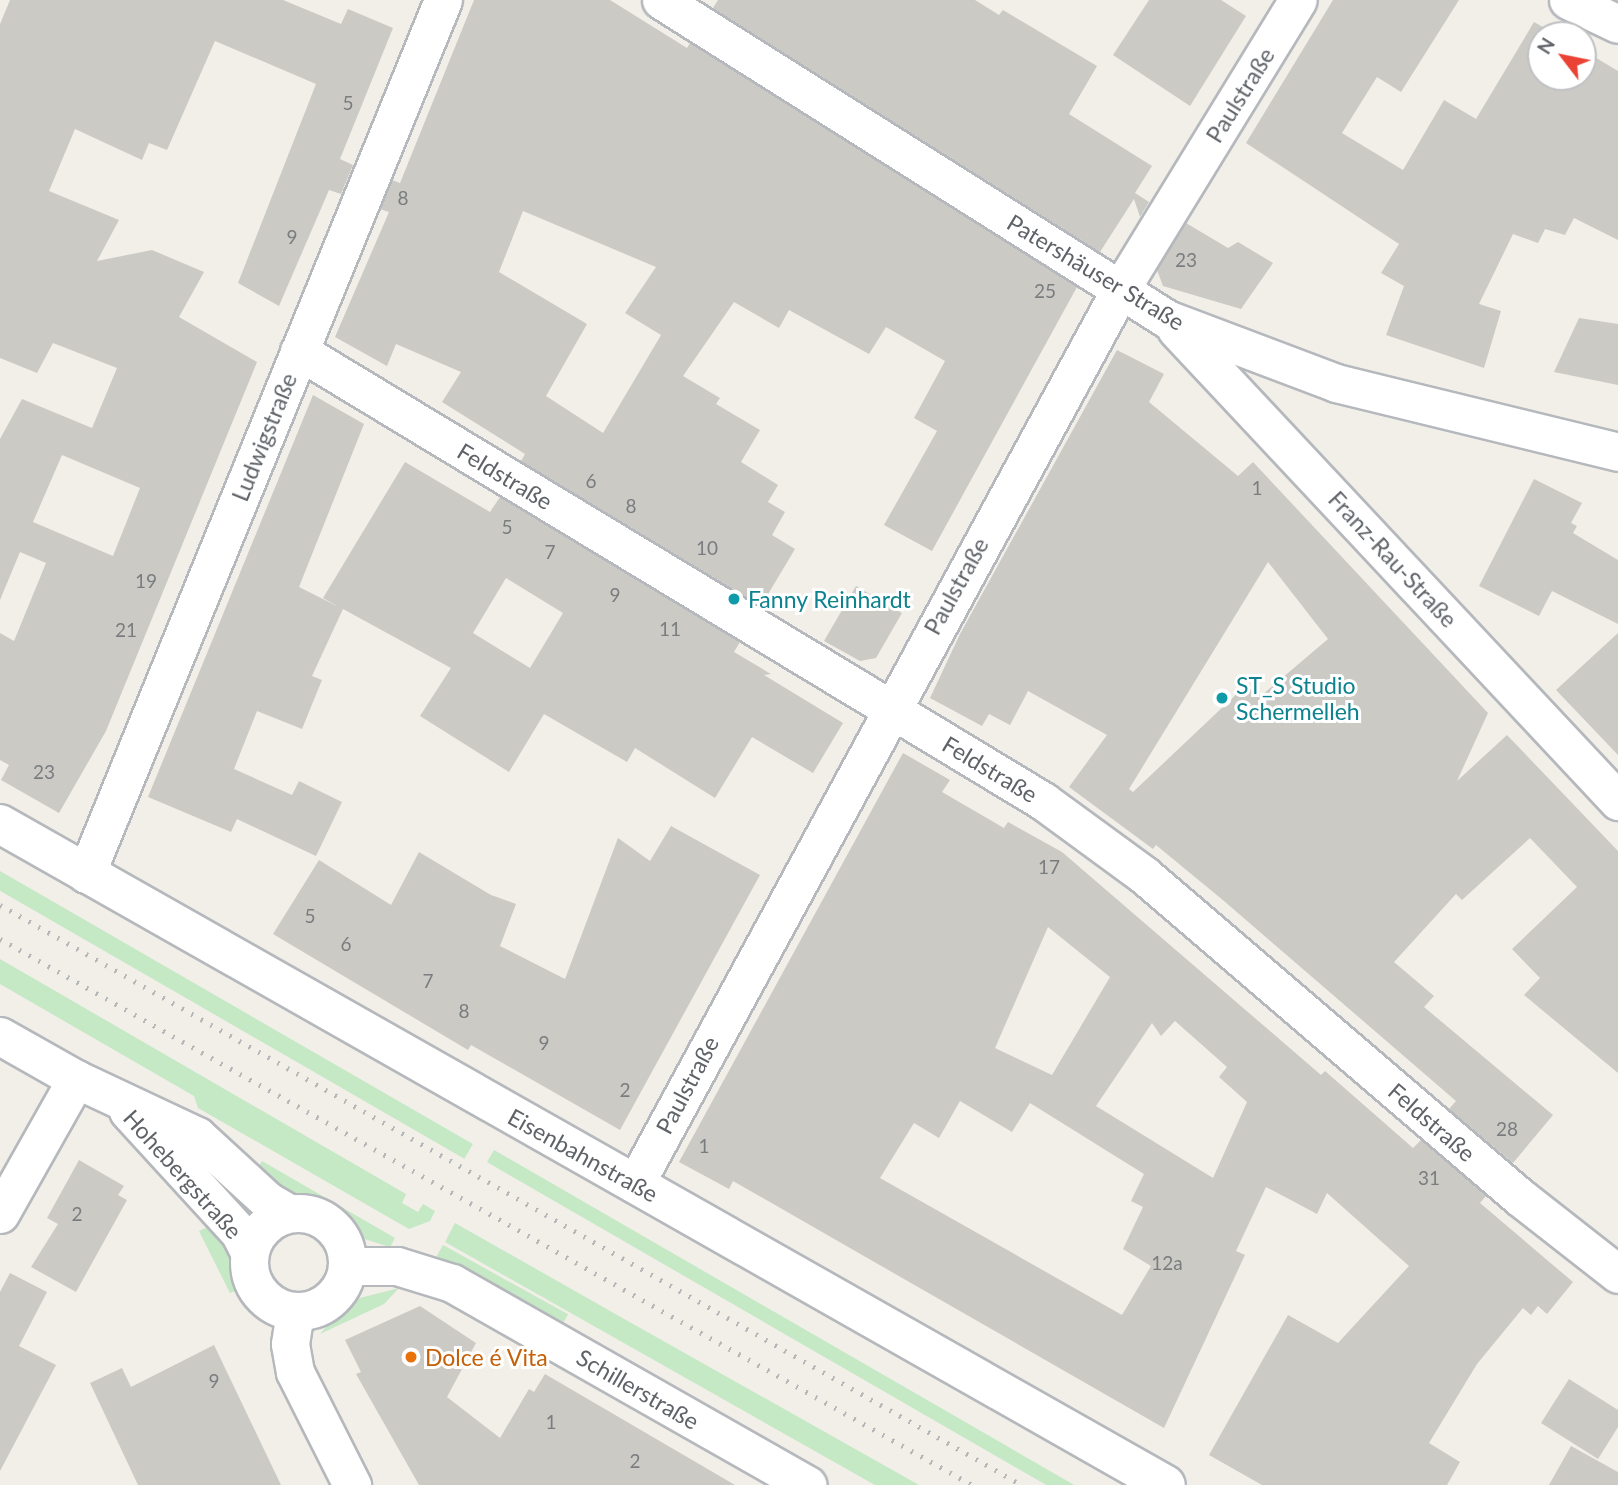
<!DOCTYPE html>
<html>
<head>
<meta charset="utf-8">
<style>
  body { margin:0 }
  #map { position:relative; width:1618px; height:1485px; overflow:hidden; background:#f1efe8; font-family:Lato,sans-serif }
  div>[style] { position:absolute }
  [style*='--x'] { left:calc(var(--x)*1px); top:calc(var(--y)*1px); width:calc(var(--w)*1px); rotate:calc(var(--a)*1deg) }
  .green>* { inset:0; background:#c5e8c5; transform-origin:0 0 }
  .building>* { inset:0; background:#cccac5 }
  .roads { filter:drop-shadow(2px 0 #b5b8bc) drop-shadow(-2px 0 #b5b8bc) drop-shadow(0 2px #b5b8bc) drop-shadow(0 -2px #b5b8bc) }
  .street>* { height:37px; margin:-18.5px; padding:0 18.5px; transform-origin:18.5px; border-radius:18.5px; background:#fff }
  .street>.ring { margin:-18.5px; padding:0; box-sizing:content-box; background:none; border:37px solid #fff; border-radius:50% }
  .secondary>* { height:38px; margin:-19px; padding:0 19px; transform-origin:19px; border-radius:19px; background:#fff }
  .rail>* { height:5px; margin-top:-2.5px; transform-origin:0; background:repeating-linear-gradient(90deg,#b6b7b8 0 2px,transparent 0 11px) }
  .dots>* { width:19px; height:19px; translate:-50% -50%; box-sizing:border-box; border:4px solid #fff; border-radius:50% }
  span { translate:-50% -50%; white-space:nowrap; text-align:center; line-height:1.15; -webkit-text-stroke:6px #fff; paint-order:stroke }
  .number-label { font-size:19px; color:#7a7d7f }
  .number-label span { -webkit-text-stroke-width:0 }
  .street-label { font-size:23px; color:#5f6368 }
  .culture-label { font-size:23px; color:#0d838f }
  .left { translate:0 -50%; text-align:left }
  .food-label { font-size:23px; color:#c56008 }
  .north { position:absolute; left:1527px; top:21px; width:70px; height:70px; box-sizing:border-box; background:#fff; border:2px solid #bfc1c3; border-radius:50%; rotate:302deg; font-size:19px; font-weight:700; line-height:28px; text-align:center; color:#5f6368 }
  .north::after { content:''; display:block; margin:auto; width:24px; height:32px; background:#ea4335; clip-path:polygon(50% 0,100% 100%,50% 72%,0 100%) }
</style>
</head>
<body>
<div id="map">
  <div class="green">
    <div style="left:0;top:871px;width:546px;height:17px;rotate:30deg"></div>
    <div style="clip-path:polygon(0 959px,406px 1194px,402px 1203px,418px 1212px,423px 1204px,435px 1211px,430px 1221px,409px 1229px,198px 1108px,194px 1096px,0 984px)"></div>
    <div style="left:494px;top:1150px;width:680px;height:14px;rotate:30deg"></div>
    <div style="clip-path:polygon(262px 1161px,395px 1238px,390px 1247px,355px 1236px,333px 1216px,302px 1205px,253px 1176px)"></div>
    <div style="clip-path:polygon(455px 1223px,626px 1320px,919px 1485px,875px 1485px,445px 1242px)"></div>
    <div style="clip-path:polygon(214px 1224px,231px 1253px,238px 1290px,230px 1293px,199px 1231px)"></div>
    <div style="left:443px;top:1245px;width:143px;height:16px;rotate:29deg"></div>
    <div style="clip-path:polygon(399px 1288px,384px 1304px,320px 1334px,348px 1301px)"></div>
  </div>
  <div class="building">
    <div style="clip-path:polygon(evenodd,10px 0,283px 0,341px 24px,348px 9px,393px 28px,340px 159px,353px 165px,341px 194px,329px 190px,279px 306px,238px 283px,316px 84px,215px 41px,167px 150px,149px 143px,142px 160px,75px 129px,49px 191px,119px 220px,97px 261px,152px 250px,204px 272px,179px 317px,257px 362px,106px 731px,59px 813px,1px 780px,9px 765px,0 760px,0 633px,14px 641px,46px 563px,20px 552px,0 600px,0 439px,22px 399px,92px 428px,117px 368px,53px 343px,37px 373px,0 358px,0 24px,10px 0,62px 455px,140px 488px,113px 556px,33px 522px,62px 455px)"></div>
    <div style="clip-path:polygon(evenodd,474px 0,610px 0,687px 48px,690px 43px,1077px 287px,932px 551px,884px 525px,937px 431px,914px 418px,945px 361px,886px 327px,869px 354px,789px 310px,779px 328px,734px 302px,683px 376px,720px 398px,716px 404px,760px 430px,741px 462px,778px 485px,768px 502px,785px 512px,772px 535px,795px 549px,761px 606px,521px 461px,525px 454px,442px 402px,461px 372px,396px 344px,387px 366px,335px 337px,389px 212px,380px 209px,392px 180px,400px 183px,474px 0,523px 211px,656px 267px,625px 313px,661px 335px,603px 433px,546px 396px,587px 324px,499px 272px,523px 211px)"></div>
    <div style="clip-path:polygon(718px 0,975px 0,999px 15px,1003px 10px,1097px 66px,1069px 114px,1152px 166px,1135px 193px,1149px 202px,1140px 217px,1134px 199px,1100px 252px,713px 8px)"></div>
    <div style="clip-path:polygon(1149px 0,1221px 0,1246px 16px,1190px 106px,1113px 55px)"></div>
    <div style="clip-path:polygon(1333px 0,1459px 0,1401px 92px,1377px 77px,1342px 133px,1403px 170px,1444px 100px,1476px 119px,1534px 22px,1557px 35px,1541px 35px,1541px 77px,1583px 77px,1583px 50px,1618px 71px,1618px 240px,1574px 218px,1565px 235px,1545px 229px,1538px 243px,1513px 234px,1479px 304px,1501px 311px,1484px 368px,1386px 335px,1404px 286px,1381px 273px,1399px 244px,1246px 143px)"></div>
    <div style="clip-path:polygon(1186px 223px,1228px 248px,1238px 242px,1273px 263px,1241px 309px,1163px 286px,1157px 270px)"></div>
    <div style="clip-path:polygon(1579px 318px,1618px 324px,1618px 385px,1554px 372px)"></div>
    <div style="clip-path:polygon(evenodd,1117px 350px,1164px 374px,1149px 402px,1238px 476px,1253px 462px,1488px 713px,1457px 781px,1507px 735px,1618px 851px,1618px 1073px,1524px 995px,1540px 978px,1512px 949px,1577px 887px,1530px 838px,1462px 900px,1456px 894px,1394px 962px,1434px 996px,1424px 1007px,1553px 1115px,1513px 1163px,1449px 1109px,1456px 1101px,1224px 901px,1156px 845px,1153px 849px,1069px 787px,1107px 735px,1028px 691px,1010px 725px,989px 714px,982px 726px,930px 698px,960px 634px,1117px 350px,1268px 562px,1328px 639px,1262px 695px,1245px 686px,1133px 792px,1129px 789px,1268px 562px)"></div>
    <div style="clip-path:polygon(evenodd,313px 395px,364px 424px,299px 587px,339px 607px,323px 598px,405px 462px,490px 512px,500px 497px,740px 642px,734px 652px,771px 674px,764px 675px,843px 723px,813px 773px,752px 737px,715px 798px,635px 748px,627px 762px,544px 714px,509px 772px,420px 716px,451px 668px,343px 609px,312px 676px,322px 680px,302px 729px,257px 711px,234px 769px,292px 795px,299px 781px,342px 802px,316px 856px,237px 819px,231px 832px,148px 797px,313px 395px,506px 578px,563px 613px,530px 668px,473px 633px,506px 578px)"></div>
    <div style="clip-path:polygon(1534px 479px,1582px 503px,1571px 523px,1577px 526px,1573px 533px,1618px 560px,1618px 624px,1552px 591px,1539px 616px,1479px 586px)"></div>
    <div style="clip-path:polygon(856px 586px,902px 613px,876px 658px,860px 661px,824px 641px)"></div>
    <div style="clip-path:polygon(1618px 633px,1618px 755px,1556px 690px)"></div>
    <div style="clip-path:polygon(evenodd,903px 753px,950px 780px,942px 792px,1004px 828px,1008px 822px,1062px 852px,1321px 1075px,1325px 1071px,1413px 1148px,1421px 1140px,1486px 1196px,1480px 1203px,1573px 1282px,1547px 1314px,1538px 1306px,1531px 1315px,1523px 1308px,1477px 1364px,1429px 1443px,1460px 1462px,1447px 1485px,1262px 1485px,1209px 1455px,1288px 1315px,1338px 1343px,1409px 1266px,1327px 1193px,1317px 1214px,1266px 1187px,1236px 1251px,1245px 1255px,1164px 1428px,733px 1181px,729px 1189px,679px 1162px,903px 753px,1048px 927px,1110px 977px,1052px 1075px,995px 1048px,1048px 927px,903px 753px,1175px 1021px,1227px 1067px,1219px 1077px,1247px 1102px,1213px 1178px,1096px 1106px,1152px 1023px,1161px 1036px,1175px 1021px,903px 753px,960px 1101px,1012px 1132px,1030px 1103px,1144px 1174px,1131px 1201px,1143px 1207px,1123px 1249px,1151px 1266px,1122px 1315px,880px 1178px,914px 1123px,939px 1138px,960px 1101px)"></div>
    <div style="clip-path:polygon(671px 826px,760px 875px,620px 1130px,471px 1045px,468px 1050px,273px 934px,319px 860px,391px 905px,419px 852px,491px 895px,516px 904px,500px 946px,565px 979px,618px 838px,650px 861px)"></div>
    <div style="clip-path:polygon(79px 1160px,124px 1186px,118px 1195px,127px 1200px,76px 1292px,31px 1267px,58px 1224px,47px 1218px)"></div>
    <div style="clip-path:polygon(10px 1273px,47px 1292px,19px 1346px,56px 1365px,0 1471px,0 1292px)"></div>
    <div style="clip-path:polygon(420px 1306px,476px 1343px,447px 1397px,500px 1438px,529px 1389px,534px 1392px,545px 1374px,735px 1485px,419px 1485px,356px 1374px,361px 1372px,345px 1340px)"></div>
    <div style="clip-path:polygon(214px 1345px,281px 1485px,138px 1485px,90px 1383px,122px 1368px,131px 1387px)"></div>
    <div style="clip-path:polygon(1569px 1379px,1618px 1410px,1618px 1427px,1598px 1459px,1541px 1423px)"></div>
    <div style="clip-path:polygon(1571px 1446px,1618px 1472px,1618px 1485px,1549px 1485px)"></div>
  </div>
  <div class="roads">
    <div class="street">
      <div style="--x:661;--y:0;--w:598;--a:32.23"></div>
      <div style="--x:1167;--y:319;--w:181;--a:20.7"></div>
      <div style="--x:1336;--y:383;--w:290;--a:13.7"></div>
      <div style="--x:1568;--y:0;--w:55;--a:25.6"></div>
      <div style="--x:1176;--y:329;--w:647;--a:46.88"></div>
      <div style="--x:299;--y:351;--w:870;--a:31.17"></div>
      <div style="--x:1043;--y:801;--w:125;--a:36.2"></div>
      <div style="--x:1144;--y:875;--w:496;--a:40.6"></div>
      <div style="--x:1521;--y:1198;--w:123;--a:38.1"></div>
      <div style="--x:86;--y:874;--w:944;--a:-67.78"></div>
      <div style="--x:0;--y:1036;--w:87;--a:29.5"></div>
      <div style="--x:76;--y:1079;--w:134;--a:25.2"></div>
      <div style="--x:197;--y:1136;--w:96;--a:42.5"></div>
      <div style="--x:268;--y:1201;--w:24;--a:30"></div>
      <div style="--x:128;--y:1111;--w:164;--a:47.5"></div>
      <div style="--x:239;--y:1232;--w:22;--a:63"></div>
      <div style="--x:635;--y:1184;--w:1017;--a:-61.52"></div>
      <div style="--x:1120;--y:290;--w:340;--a:-58.5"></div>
      <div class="ring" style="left:249px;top:1213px;width:61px;height:61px"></div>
      <div style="--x:0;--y:1214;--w:155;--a:-60.6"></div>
      <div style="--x:348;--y:1266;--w:49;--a:0"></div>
      <div style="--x:397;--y:1266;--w:58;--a:17.2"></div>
      <div style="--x:452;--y:1283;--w:409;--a:29.6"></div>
      <div style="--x:295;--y:1312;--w:32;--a:99"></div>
      <div style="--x:290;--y:1344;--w:28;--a:80"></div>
      <div style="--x:295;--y:1372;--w:127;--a:63.2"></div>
    </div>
    <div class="secondary">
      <div style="--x:0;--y:824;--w:1340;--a:29.55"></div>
    </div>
  </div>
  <div class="rail">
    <div style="--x:0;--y:905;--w:1175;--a:29.58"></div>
    <div style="--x:0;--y:939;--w:1115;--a:29.32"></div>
  </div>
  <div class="dots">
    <div style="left:734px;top:599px;background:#0f9aa8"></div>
    <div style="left:1222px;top:698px;background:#0f9aa8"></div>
    <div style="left:411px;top:1357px;background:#e8710a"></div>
  </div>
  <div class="number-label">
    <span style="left:348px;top:103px">5</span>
    <span style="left:403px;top:198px">8</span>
    <span style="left:292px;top:237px">9</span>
    <span style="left:1186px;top:260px">23</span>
    <span style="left:1045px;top:291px">25</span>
    <span style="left:591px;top:481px">6</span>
    <span style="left:1257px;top:488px">1</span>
    <span style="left:631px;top:506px">8</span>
    <span style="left:507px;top:527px">5</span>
    <span style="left:707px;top:548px">10</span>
    <span style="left:550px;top:552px">7</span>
    <span style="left:146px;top:581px">19</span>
    <span style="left:615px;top:595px">9</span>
    <span style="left:670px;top:629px">11</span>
    <span style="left:126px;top:630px">21</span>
    <span style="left:44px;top:772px">23</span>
    <span style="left:1049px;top:867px">17</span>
    <span style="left:310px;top:916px">5</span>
    <span style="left:346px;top:944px">6</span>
    <span style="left:428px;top:981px">7</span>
    <span style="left:464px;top:1011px">8</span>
    <span style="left:544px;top:1043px">9</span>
    <span style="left:625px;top:1090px">2</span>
    <span style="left:1507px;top:1129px">28</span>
    <span style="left:704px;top:1146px">1</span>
    <span style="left:1429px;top:1178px">31</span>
    <span style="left:77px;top:1214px">2</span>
    <span style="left:1167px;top:1263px">12a</span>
    <span style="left:214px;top:1381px">9</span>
    <span style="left:551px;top:1422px">1</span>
    <span style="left:635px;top:1461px">2</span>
  </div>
  <div class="street-label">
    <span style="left:1240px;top:95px;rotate:-58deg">Paulstraße</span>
    <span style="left:1096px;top:272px;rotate:31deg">Patershäuser Straße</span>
    <span style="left:264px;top:437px;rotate:-68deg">Ludwigstraße</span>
    <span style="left:505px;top:476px;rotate:31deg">Feldstraße</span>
    <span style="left:1393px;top:559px;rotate:47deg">Franz-Rau-Straße</span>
    <span style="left:956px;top:586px;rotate:-61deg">Paulstraße</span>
    <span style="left:990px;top:769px;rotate:31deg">Feldstraße</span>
    <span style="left:687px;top:1085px;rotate:-62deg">Paulstraße</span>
    <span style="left:1432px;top:1122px;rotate:41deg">Feldstraße</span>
    <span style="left:583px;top:1155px;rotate:29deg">Eisenbahnstraße</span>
    <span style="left:183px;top:1174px;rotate:48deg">Hohebergstraße</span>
    <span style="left:638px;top:1389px;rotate:30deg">Schillerstraße</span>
  </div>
  <div class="culture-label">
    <span class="left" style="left:748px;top:599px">Fanny Reinhardt</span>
    <span class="left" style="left:1236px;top:698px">ST_S Studio<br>Schermelleh</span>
  </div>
  <div class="food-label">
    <span class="left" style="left:425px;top:1357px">Dolce é Vita</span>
  </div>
  <div class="north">N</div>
</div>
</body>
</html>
